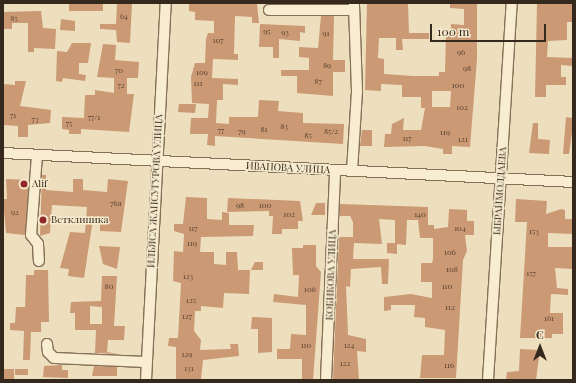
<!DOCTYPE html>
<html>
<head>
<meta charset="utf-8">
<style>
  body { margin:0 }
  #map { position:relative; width:576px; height:383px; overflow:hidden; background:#eddfbe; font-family:"Playfair Display",serif }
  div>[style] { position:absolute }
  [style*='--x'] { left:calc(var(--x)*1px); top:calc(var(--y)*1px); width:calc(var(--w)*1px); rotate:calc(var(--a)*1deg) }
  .building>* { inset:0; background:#cb9974; transform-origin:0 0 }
  .roads { filter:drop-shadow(1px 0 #857057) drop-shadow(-1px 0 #857057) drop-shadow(0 1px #857057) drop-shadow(0 -1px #857057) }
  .minor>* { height:10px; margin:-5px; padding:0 5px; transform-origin:5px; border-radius:5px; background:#f8edd1 }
  .dots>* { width:11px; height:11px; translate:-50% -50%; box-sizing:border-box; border:2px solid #f5eace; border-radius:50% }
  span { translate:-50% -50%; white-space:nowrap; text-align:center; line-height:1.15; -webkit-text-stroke:3px #f5eace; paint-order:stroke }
  .number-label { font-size:8px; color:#5a4432 }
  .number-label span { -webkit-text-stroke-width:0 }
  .street-label { font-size:10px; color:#35281c }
  .poi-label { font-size:10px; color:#35281c }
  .left { translate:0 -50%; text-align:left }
  .frame { position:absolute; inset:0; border:4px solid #35281c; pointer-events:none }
  .north { position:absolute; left:520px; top:327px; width:40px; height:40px; -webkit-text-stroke:3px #f5eace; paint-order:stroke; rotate:0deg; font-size:11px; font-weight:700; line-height:16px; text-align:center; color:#35281c }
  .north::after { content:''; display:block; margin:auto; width:14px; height:18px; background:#35281c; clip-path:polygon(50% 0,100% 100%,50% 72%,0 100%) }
  .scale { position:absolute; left:430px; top:24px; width:116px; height:18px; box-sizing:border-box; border:2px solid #35281c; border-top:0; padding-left:5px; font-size:12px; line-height:14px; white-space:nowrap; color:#35281c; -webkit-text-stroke:3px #f5eace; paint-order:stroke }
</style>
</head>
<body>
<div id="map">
  <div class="building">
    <div style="left:69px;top:3px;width:34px;height:8px"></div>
    <div style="clip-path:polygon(117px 3px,132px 3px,130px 43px,117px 42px,116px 30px,100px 29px,100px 24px,116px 24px)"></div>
    <div style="clip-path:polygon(189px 3px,257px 3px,259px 23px,252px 23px,252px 17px,235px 16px,234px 54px,238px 54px,238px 60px,213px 59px,212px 78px,238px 79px,238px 85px,223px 84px,223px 100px,217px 100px,216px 123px,229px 124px,229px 117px,258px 117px,259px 100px,279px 101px,278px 111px,303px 113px,303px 123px,344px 124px,343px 144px,215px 136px,215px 146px,207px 145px,208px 134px,190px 134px,191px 118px,208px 118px,209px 104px,192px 103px,191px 77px,195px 63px,205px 63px,206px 39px,208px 33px,214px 33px,214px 21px,195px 20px,195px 12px,189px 11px)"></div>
    <div style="clip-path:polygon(evenodd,367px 3px,408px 3px,409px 33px,429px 33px,429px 39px,402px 39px,403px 50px,396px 50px,396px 38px,379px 38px,378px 58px,384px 59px,384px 74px,413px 76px,439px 76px,439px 72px,445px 72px,446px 34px,451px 34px,451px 24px,464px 25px,464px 9px,450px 8px,450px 3px,477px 3px,477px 59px,470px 147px,452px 146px,452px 154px,443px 154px,443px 149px,425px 146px,384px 147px,385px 134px,391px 134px,392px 124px,404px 118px,403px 130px,421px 130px,425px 108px,421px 108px,421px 97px,402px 97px,402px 85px,381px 84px,381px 91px,365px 90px,367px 3px,432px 91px,451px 91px,450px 107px,432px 107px,432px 91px)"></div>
    <div style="clip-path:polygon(537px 3px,573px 3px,573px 22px,567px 22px,567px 40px,548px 41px,547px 57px,573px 58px,573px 66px,561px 65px,561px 77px,566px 77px,566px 85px,546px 85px,546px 97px,535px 97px)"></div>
    <div style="clip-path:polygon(41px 11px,43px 28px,56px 29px,55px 49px,34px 48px,34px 52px,28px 52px,28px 23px,12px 23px,12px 29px,3px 29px,3px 12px)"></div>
    <div style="clip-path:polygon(321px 16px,334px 16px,333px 60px,345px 60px,345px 72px,333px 72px,333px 96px,297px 93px,297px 76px,281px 76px,281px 70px,309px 70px,309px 58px,299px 57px,299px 47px,318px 48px)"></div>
    <div style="clip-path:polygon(61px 19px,75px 21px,75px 31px,60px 30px)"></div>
    <div style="clip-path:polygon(260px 24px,305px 26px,305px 33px,300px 32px,300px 41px,279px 39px,279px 58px,273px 58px,273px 47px,259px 47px)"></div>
    <div style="clip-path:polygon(72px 43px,91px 43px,88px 63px,79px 63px,79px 74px,86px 75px,85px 81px,63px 78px,62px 82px,56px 81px,57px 51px,67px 52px)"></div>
    <div style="clip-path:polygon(103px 44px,116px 45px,115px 60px,139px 62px,138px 78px,127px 78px,127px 94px,134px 94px,129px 132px,81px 129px,81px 134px,69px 134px,69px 130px,62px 129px,62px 117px,84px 118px,85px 95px,95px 95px,95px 90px,114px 93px,114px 78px,97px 77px)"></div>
    <div style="clip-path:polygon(15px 81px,26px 81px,20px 106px,51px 110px,50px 123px,28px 125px,28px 137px,18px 137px,18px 126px,3px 125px,3px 84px,15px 85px)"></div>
    <div style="clip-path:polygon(179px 104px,196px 104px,195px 113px,178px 112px)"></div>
    <div style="clip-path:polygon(566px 117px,572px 118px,573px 125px,569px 154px,563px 154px)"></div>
    <div style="clip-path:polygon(533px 123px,538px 123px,538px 139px,550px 140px,549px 154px,529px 153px)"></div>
    <div style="clip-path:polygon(362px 130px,372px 130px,372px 146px,360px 146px)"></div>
    <div style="clip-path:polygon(42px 175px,46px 175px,46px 190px,73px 192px,73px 179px,83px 179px,83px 190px,107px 192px,108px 179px,128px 181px,121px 232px,100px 231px,100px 220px,93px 219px,84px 278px,68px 276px,69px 269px,60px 268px,70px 232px,85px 233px,87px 207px,52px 205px,50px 233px,40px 236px)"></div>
    <div style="clip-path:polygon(6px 179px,29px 180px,25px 235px,6px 233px,3px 199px,7px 199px)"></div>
    <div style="clip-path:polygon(186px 197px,207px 198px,207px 219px,222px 220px,222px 212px,229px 213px,229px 225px,254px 225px,253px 236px,201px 237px,200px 252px,214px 252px,214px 264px,226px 265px,226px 252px,237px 252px,238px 270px,250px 270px,249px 294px,224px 293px,223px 308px,201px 306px,201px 311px,195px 311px,194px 331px,201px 340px,200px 350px,231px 349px,230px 344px,238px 344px,239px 356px,203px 360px,201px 379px,196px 380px,176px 380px,176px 347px,168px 346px,169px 338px,178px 338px,181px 283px,173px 281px,174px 251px,183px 252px,184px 234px,174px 231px,174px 224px,183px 224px)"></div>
    <div style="clip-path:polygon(228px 198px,300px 201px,303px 221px,298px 221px,298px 229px,282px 229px,282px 234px,272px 234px,273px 216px,269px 216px,269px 211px,227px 212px)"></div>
    <div style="clip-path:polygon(516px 199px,547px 201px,546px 214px,561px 209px,565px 210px,565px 219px,573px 219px,573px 234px,548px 233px,548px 247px,573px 247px,573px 269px,555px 268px,557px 288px,568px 289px,568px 295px,551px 294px,550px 313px,563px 313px,563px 334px,552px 334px,552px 338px,520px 338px,527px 222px,515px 222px)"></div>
    <div style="clip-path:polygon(316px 203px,325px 203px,325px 215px,311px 215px)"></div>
    <div style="clip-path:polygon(340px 204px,428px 207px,428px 225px,434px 225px,434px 229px,448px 227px,449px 209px,467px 210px,467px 221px,474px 221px,474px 235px,465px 235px,467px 251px,463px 260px,456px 378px,420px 378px,422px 355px,444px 355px,445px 330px,425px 327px,425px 318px,414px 317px,415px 305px,391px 305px,391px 310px,384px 311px,384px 297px,411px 294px,432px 298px,432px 282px,421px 282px,421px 263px,432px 263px,433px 259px,433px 238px,420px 238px,418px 220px,407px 220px,406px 245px,397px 244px,397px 254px,387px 253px,387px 243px,395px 243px,395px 220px,379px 219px,382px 244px,354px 243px,353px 259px,389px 259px,388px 284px,382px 284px,381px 267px,351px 269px,350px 287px,346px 286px,348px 335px,366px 339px,366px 352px,357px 351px,359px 380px,333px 380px,339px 237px,353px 237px,353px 222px,350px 216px,340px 216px)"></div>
    <div style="clip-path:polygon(303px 245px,316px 245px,316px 266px,321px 272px,313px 380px,302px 380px,302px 359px,277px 359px,277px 349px,290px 349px,291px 334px,306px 335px,306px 305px,273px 302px,274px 294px,298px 297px,299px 275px,293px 275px,292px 248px,303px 248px)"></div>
    <div style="clip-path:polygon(99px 246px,120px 247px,117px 269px,103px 264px)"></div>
    <div style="clip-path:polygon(255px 262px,263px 262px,263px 270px,251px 270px)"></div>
    <div style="clip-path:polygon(34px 270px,48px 270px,49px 322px,41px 322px,41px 332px,31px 332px,30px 360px,23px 360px,24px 331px,10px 330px,10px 323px,15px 323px,16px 307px,25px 307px,26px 275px,34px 275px)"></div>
    <div style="clip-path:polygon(evenodd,102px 276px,117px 276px,114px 326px,125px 326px,124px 340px,108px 340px,107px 352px,118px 354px,95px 353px,96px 330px,75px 330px,75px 313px,70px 313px,71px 302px,101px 301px,102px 276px,90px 306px,102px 307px,102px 324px,90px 324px,90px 306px)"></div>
    <div style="clip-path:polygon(252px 317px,272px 318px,272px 352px,258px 353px,258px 329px,251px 329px)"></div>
    <div style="clip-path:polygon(520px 349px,540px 350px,536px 380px,506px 380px,507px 372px,519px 371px)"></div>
    <div style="clip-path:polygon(62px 365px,62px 370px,68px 370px,68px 378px,43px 377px,44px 366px)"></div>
    <div style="clip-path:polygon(94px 366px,117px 367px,117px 376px,92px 376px)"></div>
    <div style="left:3px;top:369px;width:11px;height:11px"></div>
    <div style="left:15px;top:369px;width:13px;height:6px"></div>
  </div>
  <div class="roads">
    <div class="minor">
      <div style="--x:269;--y:10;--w:84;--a:0"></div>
      <div style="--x:3;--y:153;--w:571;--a:2.91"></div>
      <div style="--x:37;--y:155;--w:80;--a:94.3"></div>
      <div style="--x:31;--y:235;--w:11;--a:52"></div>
      <div style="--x:38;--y:244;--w:17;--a:87"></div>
      <div style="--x:352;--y:171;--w:80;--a:-86.4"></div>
      <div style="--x:357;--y:91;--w:88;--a:-92"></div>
      <div style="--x:47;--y:344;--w:8;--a:83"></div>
      <div style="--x:48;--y:352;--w:8;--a:45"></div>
      <div style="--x:54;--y:358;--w:92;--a:2.5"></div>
      <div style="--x:146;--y:380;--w:378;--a:-87"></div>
      <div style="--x:326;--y:380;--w:210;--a:-87.5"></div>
      <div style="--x:488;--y:380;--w:378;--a:-86.4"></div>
    </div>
  </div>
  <div class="dots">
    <div style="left:24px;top:184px;background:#932828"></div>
    <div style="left:43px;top:220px;background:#932828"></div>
  </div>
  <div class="number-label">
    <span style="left:124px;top:16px">64</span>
    <span style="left:14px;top:18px">85</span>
    <span style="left:267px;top:31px">95</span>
    <span style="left:285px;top:32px">93</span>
    <span style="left:326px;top:33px">91</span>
    <span style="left:218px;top:40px">107</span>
    <span style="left:461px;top:52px">96</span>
    <span style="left:327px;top:65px">89</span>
    <span style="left:467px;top:68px">98</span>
    <span style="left:119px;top:70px">70</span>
    <span style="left:202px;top:72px">109</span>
    <span style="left:318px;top:81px">87</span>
    <span style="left:198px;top:83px">111</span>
    <span style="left:121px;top:85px">72</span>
    <span style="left:458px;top:85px">100</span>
    <span style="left:462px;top:107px">102</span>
    <span style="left:13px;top:115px">71</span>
    <span style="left:94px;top:117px">77/1</span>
    <span style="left:35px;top:119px">73</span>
    <span style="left:69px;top:123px">75</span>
    <span style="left:284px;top:126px">83</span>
    <span style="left:264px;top:129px">81</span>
    <span style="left:221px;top:130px">77</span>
    <span style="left:242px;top:131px">79</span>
    <span style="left:331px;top:131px">85/2</span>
    <span style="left:445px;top:132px">119</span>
    <span style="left:308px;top:135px">85</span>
    <span style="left:407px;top:138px">117</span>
    <span style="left:463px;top:139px">121</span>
    <span style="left:116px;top:203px">76а</span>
    <span style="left:240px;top:205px">98</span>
    <span style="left:265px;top:205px">100</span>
    <span style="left:15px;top:212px">92</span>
    <span style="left:289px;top:214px">102</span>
    <span style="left:420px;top:214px">140</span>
    <span style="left:193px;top:228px">117</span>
    <span style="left:460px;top:228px">104</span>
    <span style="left:534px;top:231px">153</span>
    <span style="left:192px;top:243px">119</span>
    <span style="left:450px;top:252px">106</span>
    <span style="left:452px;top:269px">108</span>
    <span style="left:531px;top:273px">157</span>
    <span style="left:188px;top:276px">123</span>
    <span style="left:109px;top:286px">80</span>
    <span style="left:447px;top:286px">110</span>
    <span style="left:310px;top:289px">106</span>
    <span style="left:191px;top:300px">125</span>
    <span style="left:450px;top:307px">112</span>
    <span style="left:187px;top:316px">127</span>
    <span style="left:549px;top:318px">161</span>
    <span style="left:306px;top:345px">110</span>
    <span style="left:349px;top:345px">124</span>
    <span style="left:187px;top:354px">129</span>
    <span style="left:345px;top:363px">122</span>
    <span style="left:449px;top:365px">116</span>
    <span style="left:189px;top:368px">131</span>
  </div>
  <div class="street-label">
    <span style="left:288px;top:168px;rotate:3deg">ИВАНОВА УЛИЦА</span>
    <span style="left:155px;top:191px;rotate:-87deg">ИЛЬЯСА ЖАНСУГУРОВА УЛИЦА</span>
    <span style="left:500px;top:191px;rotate:-86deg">ЫБРАЙМОЛДАЕВА</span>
    <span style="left:331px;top:275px;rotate:-88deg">КОБИКОВА УЛИЦА</span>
  </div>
  <div class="poi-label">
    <span class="left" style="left:32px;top:184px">Alif</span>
    <span class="left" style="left:51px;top:220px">Ветклиника</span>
  </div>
  <div class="frame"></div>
  <div class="north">С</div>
  <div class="scale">100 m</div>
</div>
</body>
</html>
